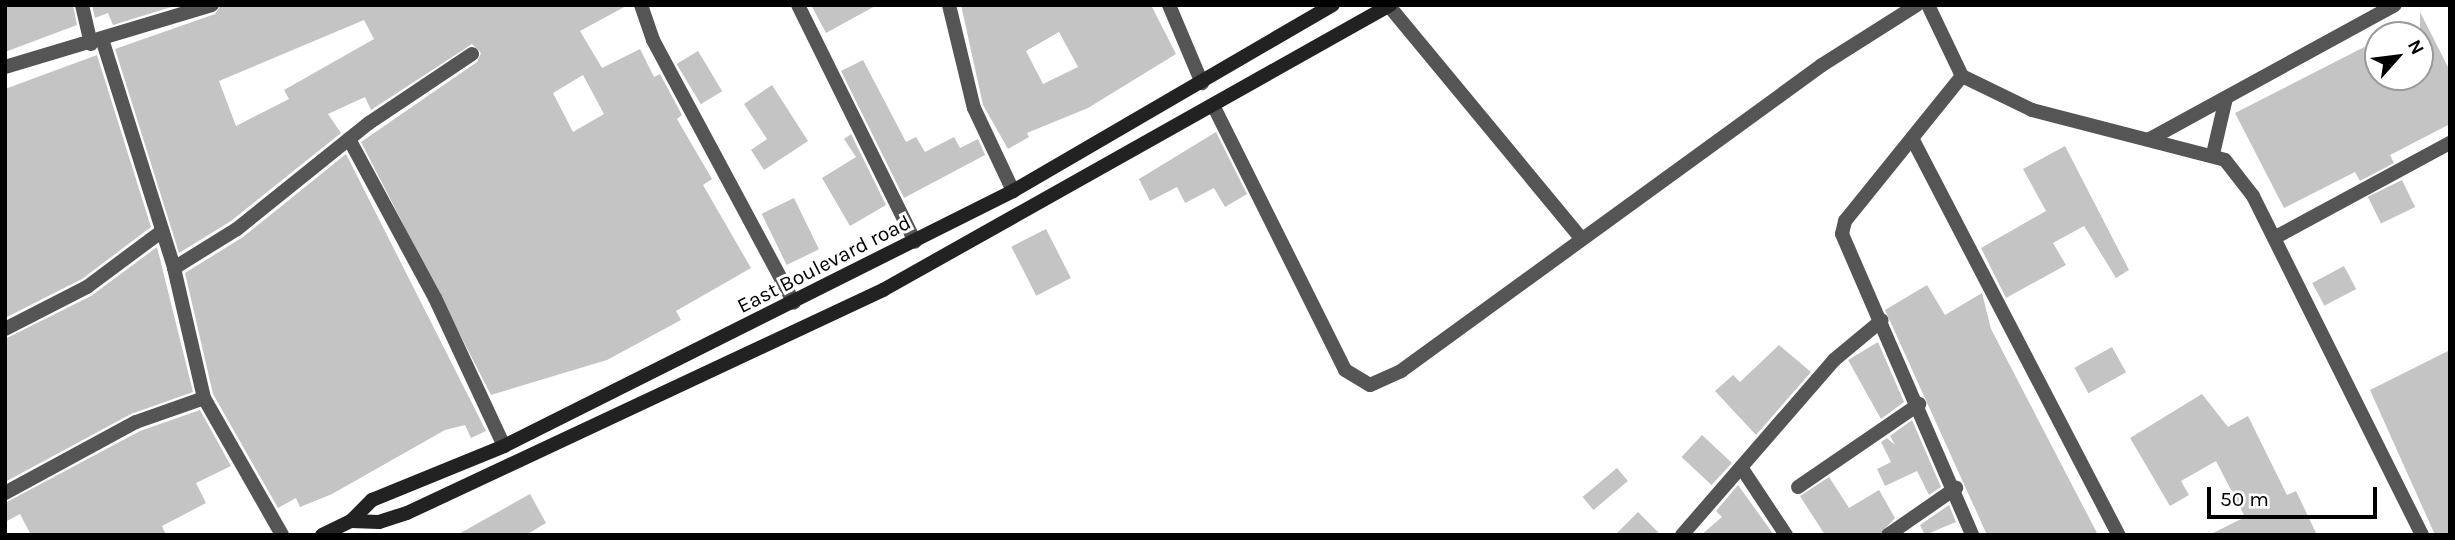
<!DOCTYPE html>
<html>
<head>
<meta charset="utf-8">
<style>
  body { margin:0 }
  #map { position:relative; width:2455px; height:540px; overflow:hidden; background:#fff; font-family:Karla,sans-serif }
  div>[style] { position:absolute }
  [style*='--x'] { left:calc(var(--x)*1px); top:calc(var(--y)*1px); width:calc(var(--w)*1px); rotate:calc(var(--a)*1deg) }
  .building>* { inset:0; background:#c4c4c4; transform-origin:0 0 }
  .minor>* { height:14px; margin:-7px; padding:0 7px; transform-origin:7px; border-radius:7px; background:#555 }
  .secondary>* { height:14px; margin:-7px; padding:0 7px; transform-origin:7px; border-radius:7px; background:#222 }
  span { translate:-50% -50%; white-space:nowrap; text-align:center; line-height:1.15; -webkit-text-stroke:6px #fff; paint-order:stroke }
  .street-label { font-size:21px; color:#000 }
  .frame { position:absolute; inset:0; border:7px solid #000; pointer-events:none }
  .north { position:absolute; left:2364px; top:21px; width:70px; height:70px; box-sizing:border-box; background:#fff; border:2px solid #999; border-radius:50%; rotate:62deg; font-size:19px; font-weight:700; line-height:28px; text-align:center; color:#000 }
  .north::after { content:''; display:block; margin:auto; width:24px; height:32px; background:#000; clip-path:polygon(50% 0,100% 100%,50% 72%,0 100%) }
  .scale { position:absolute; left:2207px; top:487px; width:170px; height:32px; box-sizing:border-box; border:4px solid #000; border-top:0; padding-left:9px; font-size:21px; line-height:24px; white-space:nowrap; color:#000; -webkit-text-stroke:5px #fff; paint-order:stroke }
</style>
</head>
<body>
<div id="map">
  <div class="building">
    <div style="clip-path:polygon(5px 5px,73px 5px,77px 25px,5px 52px)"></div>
    <div style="clip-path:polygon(92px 5px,178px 5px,113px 25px,108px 13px,95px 18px)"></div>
    <div style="clip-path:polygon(evenodd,221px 5px,628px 5px,580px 31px,602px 68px,640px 49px,654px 77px,660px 74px,682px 115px,677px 119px,712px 179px,703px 185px,751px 268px,676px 311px,681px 320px,607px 360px,491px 395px,361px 142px,477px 62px,481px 53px,472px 44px,371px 110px,365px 97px,328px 114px,341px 133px,231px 221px,179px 253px,115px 49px,215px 14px,221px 5px,364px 20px,374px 39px,284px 90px,289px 99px,236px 126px,219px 81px,364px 20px,221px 5px,583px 75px,604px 114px,573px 132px,553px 93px,583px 75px)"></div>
    <div style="clip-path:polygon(811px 5px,877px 5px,826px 33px)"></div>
    <div style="clip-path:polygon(evenodd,961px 5px,1151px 5px,1176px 54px,1088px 108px,1027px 133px,1029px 137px,1008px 149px,983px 105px,961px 5px,1059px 32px,1078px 67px,1043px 84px,1026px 51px,1059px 32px)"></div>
    <div style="clip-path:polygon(2420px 12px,2450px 71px,2450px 124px,2390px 155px,2394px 163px,2360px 181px,2355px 172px,2284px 208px,2235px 113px,2378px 40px,2378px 77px,2420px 77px)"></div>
    <div style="left:698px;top:51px;width:47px;height:25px;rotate:59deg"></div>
    <div style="clip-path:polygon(97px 55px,151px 227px,82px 279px,5px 318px,5px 89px)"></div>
    <div style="clip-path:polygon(863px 60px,906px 142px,916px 137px,925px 152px,954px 137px,960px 148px,978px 139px,985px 155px,904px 198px,841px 71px)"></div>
    <div style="clip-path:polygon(772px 85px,808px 141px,764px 170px,751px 150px,767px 139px,744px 104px)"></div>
    <div style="clip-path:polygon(1216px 132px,1247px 194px,1225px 207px,1214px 188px,1185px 203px,1177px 187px,1150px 201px,1139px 179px)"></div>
    <div style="clip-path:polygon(851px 134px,886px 205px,850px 226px,822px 178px,856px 157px,844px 139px)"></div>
    <div style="clip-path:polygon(2065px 146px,2129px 270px,2116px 278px,2084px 226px,2053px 243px,2066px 265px,2006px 298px,1981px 248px,2046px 211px,2023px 169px)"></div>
    <div style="clip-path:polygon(346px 154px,486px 431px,471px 438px,465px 425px,445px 430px,332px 494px,300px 507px,296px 498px,278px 508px,213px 394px,185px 273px,243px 237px)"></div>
    <div style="left:2402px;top:180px;width:30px;height:38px;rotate:64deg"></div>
    <div style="left:794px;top:198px;width:57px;height:36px;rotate:64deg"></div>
    <div style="left:1046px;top:229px;width:55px;height:39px;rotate:63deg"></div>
    <div style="clip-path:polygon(157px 247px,193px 392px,131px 414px,5px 482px,5px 339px,91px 296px)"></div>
    <div style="left:2344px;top:266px;width:26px;height:36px;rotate:62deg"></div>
    <div style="clip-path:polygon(1927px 285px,1945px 315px,1982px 293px,1991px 329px,2098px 535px,1987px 535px,1885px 310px)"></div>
    <div style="clip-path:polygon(1878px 342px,1904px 402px,1881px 419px,1848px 360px)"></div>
    <div style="clip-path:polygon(1779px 345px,1811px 372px,1756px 435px,1715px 391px,1733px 375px,1740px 382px)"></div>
    <div style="left:2112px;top:347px;width:29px;height:43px;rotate:61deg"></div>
    <div style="clip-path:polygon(2450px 350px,2450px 535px,2435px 535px,2370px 390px)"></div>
    <div style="clip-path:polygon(2202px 394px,2228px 427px,2248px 416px,2287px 495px,2296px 491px,2317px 535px,2209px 535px,2245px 517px,2216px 461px,2181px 481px,2189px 495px,2170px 506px,2130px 438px)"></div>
    <div style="clip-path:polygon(200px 410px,231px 466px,196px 483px,206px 503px,162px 526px,166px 535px,31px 535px,20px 514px,5px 522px,5px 503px,140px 431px)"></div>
    <div style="clip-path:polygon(1912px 420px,1941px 487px,1929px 495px,1917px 471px,1885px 486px,1877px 469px,1891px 462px,1881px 442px,1887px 438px,1895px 445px,1890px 436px)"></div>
    <div style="left:1702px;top:435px;width:41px;height:30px;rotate:43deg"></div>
    <div style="left:1617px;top:468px;width:17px;height:45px;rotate:50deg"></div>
    <div style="clip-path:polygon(1829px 477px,1849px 508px,1879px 490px,1895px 518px,1879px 535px,1825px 535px,1800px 496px)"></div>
    <div style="clip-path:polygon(1738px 485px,1774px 535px,1701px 535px,1722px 517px,1716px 511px)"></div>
    <div style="clip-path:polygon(530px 494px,546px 523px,526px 535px,457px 535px)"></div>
    <div style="clip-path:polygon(1949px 505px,1956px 522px,1925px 535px,1920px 525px)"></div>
    <div style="clip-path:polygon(1638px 512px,1661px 535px,1615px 535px)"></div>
  </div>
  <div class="minor">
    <div style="--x:82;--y:5;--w:40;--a:77"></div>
    <div style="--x:641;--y:5;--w:37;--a:71"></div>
    <div style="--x:653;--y:40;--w:298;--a:61.8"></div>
    <div style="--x:798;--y:5;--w:264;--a:63.7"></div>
    <div style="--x:949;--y:5;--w:106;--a:76.4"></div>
    <div style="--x:974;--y:108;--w:92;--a:64.8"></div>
    <div style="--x:1169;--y:5;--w:85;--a:67.1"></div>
    <div style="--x:1928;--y:5;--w:79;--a:64.4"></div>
    <div style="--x:1962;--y:76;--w:186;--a:128.9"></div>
    <div style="--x:1845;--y:221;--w:13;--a:103"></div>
    <div style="--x:1842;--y:234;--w:328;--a:66.6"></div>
    <div style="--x:1389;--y:6;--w:301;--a:50.4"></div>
    <div style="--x:102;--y:39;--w:240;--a:72.5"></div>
    <div style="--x:174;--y:268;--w:133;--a:77"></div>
    <div style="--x:204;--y:398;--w:158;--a:60.3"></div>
    <div style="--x:5;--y:67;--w:216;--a:-16.7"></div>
    <div style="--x:1962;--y:76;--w:78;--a:25.9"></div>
    <div style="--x:2032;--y:110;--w:199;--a:14.5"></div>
    <div style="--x:2225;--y:160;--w:46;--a:52.1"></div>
    <div style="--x:2253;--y:196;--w:379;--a:63.5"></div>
    <div style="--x:1214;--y:107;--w:294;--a:63.5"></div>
    <div style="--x:1345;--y:370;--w:29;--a:31"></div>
    <div style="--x:1370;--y:385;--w:34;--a:-24"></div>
    <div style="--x:1401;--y:371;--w:520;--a:-36.01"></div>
    <div style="--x:1822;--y:65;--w:112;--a:-32.3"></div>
    <div style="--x:349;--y:139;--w:181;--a:61.6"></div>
    <div style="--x:435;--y:298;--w:163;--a:65"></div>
    <div style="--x:2150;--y:139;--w:279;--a:-28.7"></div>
    <div style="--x:1914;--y:142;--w:443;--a:62.5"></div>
    <div style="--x:2213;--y:154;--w:57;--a:-76.9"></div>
    <div style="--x:2274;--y:238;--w:200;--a:-28.4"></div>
    <div style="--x:174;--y:268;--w:74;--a:-31.8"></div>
    <div style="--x:237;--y:229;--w:169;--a:-38.8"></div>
    <div style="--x:369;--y:123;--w:124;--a:-33.8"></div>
    <div style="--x:5;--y:329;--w:92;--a:-27.1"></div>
    <div style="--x:87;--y:287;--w:94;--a:-36.7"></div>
    <div style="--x:1741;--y:467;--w:82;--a:56.5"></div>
    <div style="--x:1798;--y:487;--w:147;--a:-34.4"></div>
    <div style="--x:5;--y:493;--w:149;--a:-28.5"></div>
    <div style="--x:136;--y:422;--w:72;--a:-19.4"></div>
    <div style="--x:1682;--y:535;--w:232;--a:-49"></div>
    <div style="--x:1834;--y:360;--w:62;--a:-39.8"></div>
    <div style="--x:1888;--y:535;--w:83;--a:-34.7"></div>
  </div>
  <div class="secondary">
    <div style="--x:351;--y:521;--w:28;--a:2"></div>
    <div style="--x:379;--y:522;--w:29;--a:-18"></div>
    <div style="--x:407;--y:513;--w:526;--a:-25.1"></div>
    <div style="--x:883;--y:290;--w:582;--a:-29.34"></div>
    <div style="--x:322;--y:535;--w:32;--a:-26"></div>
    <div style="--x:351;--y:521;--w:30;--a:-45"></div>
    <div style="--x:372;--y:500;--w:143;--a:-22.2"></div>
    <div style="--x:504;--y:446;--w:569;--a:-26.61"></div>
    <div style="--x:1013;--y:191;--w:370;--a:-30.2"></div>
  </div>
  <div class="street-label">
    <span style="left:824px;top:264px;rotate:-27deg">East Boulevard road</span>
  </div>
  <div class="frame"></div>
  <div class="north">N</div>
  <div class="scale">50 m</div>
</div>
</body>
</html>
